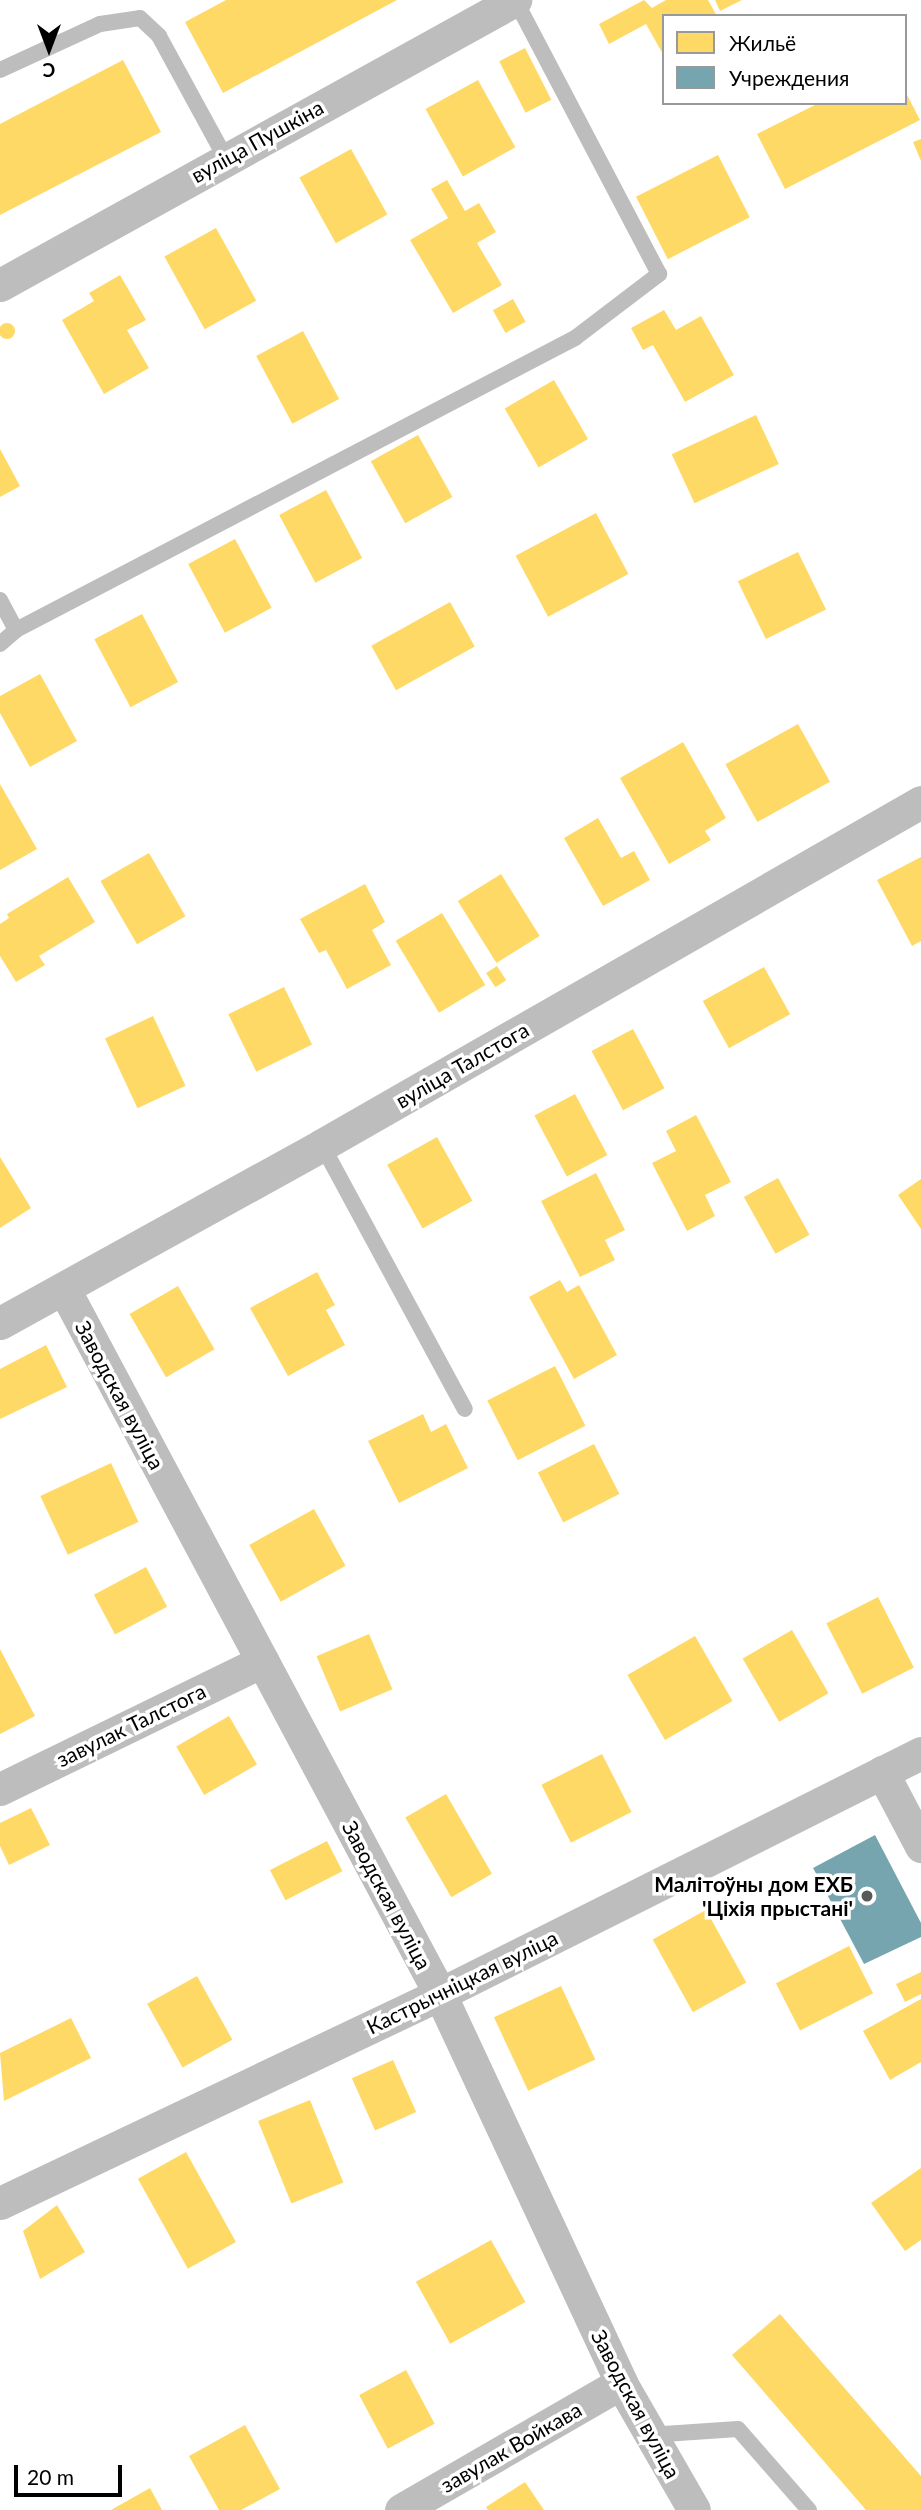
<!DOCTYPE html>
<html>
<head>
<meta charset="utf-8">
<style>
  body { margin:0 }
  #map { position:relative; width:921px; height:2510px; overflow:hidden; background:#fff; font-family:Lato,sans-serif }
  div>[style] { position:absolute }
  [style*='--x'] { left:calc(var(--x)*1px); top:calc(var(--y)*1px); width:calc(var(--w)*1px); rotate:calc(var(--a)*1deg) }
  .homes>* { inset:0; background:#ffd966; transform-origin:0 0 }
  .round { border-radius:50% }
  .public>* { inset:0; background:#76a5af }
  .lane>* { height:16px; margin:-8px; padding:0 8px; transform-origin:8px; border-radius:8px; background:#bdbdbd }
  .street>* { height:33px; margin:-16.5px; padding:0 16.5px; transform-origin:16.5px; border-radius:16.5px; background:#bdbdbd }
  .dots>* { width:19px; height:19px; translate:-50% -50%; box-sizing:border-box; border:4px solid #fff; border-radius:50% }
  span { translate:-50% -50%; white-space:nowrap; text-align:center; line-height:1.15; -webkit-text-stroke:7px #fff; paint-order:stroke }
  .street-label { font-size:21px; color:#000 }
  .poi-label { font-size:21px; color:#000; font-weight:700 }
  .right { translate:-100% -50%; text-align:right }
  .legend { position:absolute; left:662px; top:14px; width:245px; height:91px; box-sizing:border-box; background:#fff; border:2px solid #999; margin:0; padding:9px 12px; list-style:none; font-size:21px; color:#000 }
  .legend li { display:flex; align-items:center; gap:14px; height:35px }
  .legend b { width:35px; border:2px solid #999 }
  .north { position:absolute; left:14px; top:14px; width:70px; height:70px; -webkit-text-stroke:5px #fff; paint-order:stroke; rotate:180deg; font-size:19px; font-weight:700; line-height:28px; text-align:center; color:#000 }
  .north::after { content:''; display:block; margin:auto; width:24px; height:32px; background:#000; clip-path:polygon(50% 0,100% 100%,50% 72%,0 100%) }
  .scale { position:absolute; left:14px; top:2465px; width:108px; height:32px; box-sizing:border-box; border:4px solid #000; border-top:0; padding-left:9px; font-size:21px; line-height:24px; white-space:nowrap; color:#000; -webkit-text-stroke:5px #fff; paint-order:stroke }
</style>
</head>
<body>
<div id="map">
  <div class="homes">
    <div style="clip-path:polygon(226px 0,397px 0,223px 93px,185px 22px)"></div>
    <div style="clip-path:polygon(644px 0,652px 8px,666px 0,708px 0,717px 16px,664px 16px,664px 56px,646px 24px,609px 44px,599px 24px)"></div>
    <div style="clip-path:polygon(715px 0,742px 0,720px 11px)"></div>
    <div style="left:525px;top:48px;width:58px;height:29px;rotate:63deg"></div>
    <div style="clip-path:polygon(123px 60px,161px 132px,0 215px,0 124px)"></div>
    <div style="left:478px;top:80px;width:77px;height:60px;rotate:61deg"></div>
    <div style="clip-path:polygon(905px 91px,920px 120px,785px 189px,757px 134px,819px 103px,905px 103px)"></div>
    <div style="clip-path:polygon(921px 139px,921px 161px,913px 142px)"></div>
    <div style="left:351px;top:149px;width:75px;height:59px;rotate:61deg"></div>
    <div style="left:718px;top:155px;width:70px;height:92px;rotate:63deg"></div>
    <div style="clip-path:polygon(447px 180px,465px 211px,479px 203px,496px 232px,477px 243px,502px 285px,453px 313px,410px 240px,448px 218px,431px 189px)"></div>
    <div style="left:216px;top:228px;width:83px;height:59px;rotate:61deg"></div>
    <div style="clip-path:polygon(120px 275px,146px 320px,127px 330px,149px 368px,104px 394px,62px 320px,94px 301px,89px 293px)"></div>
    <div style="left:513px;top:299px;width:26px;height:23px;rotate:61deg"></div>
    <div style="clip-path:polygon(664px 310px,676px 330px,701px 316px,734px 375px,685px 402px,653px 345px,643px 350px,631px 328px)"></div>
    <div class="round" style="left:-1px;top:323px;width:16px;height:16px"></div>
    <div style="left:303px;top:331px;width:77px;height:53px;rotate:62deg"></div>
    <div style="left:554px;top:380px;width:68px;height:57px;rotate:60deg"></div>
    <div style="left:756px;top:415px;width:54px;height:93px;rotate:65deg"></div>
    <div style="left:418px;top:435px;width:71px;height:54px;rotate:61deg"></div>
    <div style="clip-path:polygon(0 449px,20px 486px,0 497px)"></div>
    <div style="left:326px;top:490px;width:77px;height:53px;rotate:62deg"></div>
    <div style="left:596px;top:513px;width:69px;height:91px;rotate:62deg"></div>
    <div style="left:235px;top:539px;width:78px;height:53px;rotate:62deg"></div>
    <div style="left:798px;top:552px;width:64px;height:67px;rotate:64deg"></div>
    <div style="left:450px;top:602px;width:51px;height:90px;rotate:61deg"></div>
    <div style="left:142px;top:614px;width:77px;height:54px;rotate:62deg"></div>
    <div style="clip-path:polygon(40px 674px,77px 741px,30px 767px,0 713px,0 696px)"></div>
    <div style="left:798px;top:724px;width:66px;height:83px;rotate:61deg"></div>
    <div style="clip-path:polygon(683px 742px,726px 818px,705px 831px,711px 840px,669px 864px,620px 778px)"></div>
    <div style="clip-path:polygon(0 784px,37px 849px,0 870px)"></div>
    <div style="clip-path:polygon(598px 818px,621px 858px,634px 851px,650px 880px,603px 906px,564px 838px)"></div>
    <div style="left:149px;top:853px;width:73px;height:56px;rotate:60deg"></div>
    <div style="clip-path:polygon(921px 857px,921px 941px,912px 946px,877px 880px)"></div>
    <div style="left:501px;top:874px;width:73px;height:51px;rotate:58deg"></div>
    <div style="clip-path:polygon(68px 877px,95px 922px,39px 956px,45px 965px,16px 982px,0 956px,0 924px,9px 918px,7px 914px)"></div>
    <div style="clip-path:polygon(365px 884px,385px 922px,372px 930px,391px 965px,347px 989px,326px 950px,319px 953px,300px 919px)"></div>
    <div style="left:442px;top:913px;width:84px;height:54px;rotate:59deg"></div>
    <div style="left:497px;top:966px;width:17px;height:13px;rotate:57deg"></div>
    <div style="left:764px;top:967px;width:54px;height:70px;rotate:61deg"></div>
    <div style="left:284px;top:987px;width:64px;height:62px;rotate:64deg"></div>
    <div style="left:153px;top:1016px;width:77px;height:53px;rotate:65deg"></div>
    <div style="left:633px;top:1029px;width:67px;height:47px;rotate:62deg"></div>
    <div style="left:575px;top:1094px;width:69px;height:46px;rotate:62deg"></div>
    <div style="clip-path:polygon(696px 1115px,731px 1182px,705px 1195px,715px 1216px,687px 1231px,652px 1163px,676px 1151px,666px 1131px)"></div>
    <div style="left:437px;top:1137px;width:73px;height:57px;rotate:61deg"></div>
    <div style="clip-path:polygon(0 1157px,31px 1208px,0 1228px)"></div>
    <div style="clip-path:polygon(596px 1173px,625px 1230px,605px 1240px,615px 1260px,580px 1277px,541px 1201px)"></div>
    <div style="left:778px;top:1178px;width:65px;height:39px;rotate:61deg"></div>
    <div style="clip-path:polygon(921px 1179px,921px 1229px,898px 1195px)"></div>
    <div style="clip-path:polygon(317px 1272px,335px 1305px,326px 1310px,345px 1345px,288px 1376px,250px 1308px)"></div>
    <div style="clip-path:polygon(560px 1280px,567px 1292px,579px 1285px,617px 1355px,574px 1379px,529px 1297px)"></div>
    <div style="left:178px;top:1286px;width:73px;height:56px;rotate:60deg"></div>
    <div style="clip-path:polygon(46px 1345px,67px 1387px,0 1419px,0 1369px)"></div>
    <div style="left:555px;top:1366px;width:67px;height:76px;rotate:63deg"></div>
    <div style="clip-path:polygon(423px 1414px,431px 1432px,446px 1424px,468px 1468px,399px 1503px,368px 1441px)"></div>
    <div style="left:594px;top:1444px;width:56px;height:63px;rotate:63deg"></div>
    <div style="left:111px;top:1463px;width:65px;height:78px;rotate:65deg"></div>
    <div style="left:314px;top:1509px;width:65px;height:74px;rotate:61deg"></div>
    <div style="left:146px;top:1567px;width:45px;height:59px;rotate:62deg"></div>
    <div style="left:878px;top:1597px;width:79px;height:58px;rotate:63deg"></div>
    <div style="left:792px;top:1630px;width:73px;height:57px;rotate:60deg"></div>
    <div style="left:369px;top:1634px;width:60px;height:57px;rotate:67deg"></div>
    <div style="left:695px;top:1636px;width:75px;height:78px;rotate:60deg"></div>
    <div style="clip-path:polygon(0 1649px,35px 1716px,0 1734px)"></div>
    <div style="left:229px;top:1716px;width:56px;height:61px;rotate:60deg"></div>
    <div style="left:602px;top:1754px;width:65px;height:68px;rotate:63deg"></div>
    <div style="left:446px;top:1794px;width:92px;height:47px;rotate:60deg"></div>
    <div style="clip-path:polygon(31px 1808px,50px 1845px,9px 1865px,0 1846px,0 1823px)"></div>
    <div style="left:327px;top:1841px;width:34px;height:64px;rotate:63deg"></div>
    <div style="left:706px;top:1910px;width:83px;height:61px;rotate:61deg"></div>
    <div style="left:849px;top:1946px;width:53px;height:82px;rotate:63deg"></div>
    <div style="clip-path:polygon(921px 1972px,921px 1994px,905px 2002px,896px 1984px)"></div>
    <div style="left:197px;top:1976px;width:73px;height:57px;rotate:61deg"></div>
    <div style="left:561px;top:1986px;width:81px;height:74px;rotate:65deg"></div>
    <div style="clip-path:polygon(921px 1999px,921px 2062px,890px 2080px,863px 2031px)"></div>
    <div style="clip-path:polygon(71px 2018px,91px 2058px,4px 2101px,0 2053px)"></div>
    <div style="left:393px;top:2060px;width:57px;height:45px;rotate:66deg"></div>
    <div style="left:310px;top:2100px;width:89px;height:56px;rotate:68deg"></div>
    <div style="left:186px;top:2152px;width:103px;height:55px;rotate:61deg"></div>
    <div style="clip-path:polygon(921px 2168px,921px 2240px,905px 2251px,871px 2203px)"></div>
    <div style="clip-path:polygon(57px 2205px,85px 2252px,40px 2279px,23px 2231px)"></div>
    <div style="left:491px;top:2240px;width:71px;height:86px;rotate:61deg"></div>
    <div style="clip-path:polygon(780px 2314px,921px 2476px,921px 2510px,866px 2510px,732px 2355px)"></div>
    <div style="left:406px;top:2370px;width:61px;height:53px;rotate:62deg"></div>
    <div style="clip-path:polygon(245px 2425px,280px 2489px,241px 2510px,219px 2510px,189px 2456px)"></div>
    <div style="clip-path:polygon(525px 2482px,544px 2510px,488px 2510px,486px 2507px)"></div>
    <div style="clip-path:polygon(150px 2488px,162px 2510px,111px 2510px)"></div>
  </div>
  <div class="public">
    <div style="clip-path:polygon(875px 1835px,921px 1923px,921px 1937px,864px 1964px,813px 1868px)"></div>
  </div>
  <div class="lane">
    <div style="--x:0;--y:70;--w:110;--a:-24.7"></div>
    <div style="--x:100;--y:24;--w:40;--a:-8.5"></div>
    <div style="--x:140;--y:18;--w:26;--a:43"></div>
    <div style="--x:159;--y:36;--w:138;--a:61.4"></div>
    <div style="--x:0;--y:600;--w:34;--a:62"></div>
    <div style="--x:16;--y:630;--w:631;--a:-27.58"></div>
    <div style="--x:575;--y:338;--w:106;--a:-37.3"></div>
    <div style="--x:659;--y:274;--w:310;--a:-117.7"></div>
    <div style="--x:0;--y:644;--w:21;--a:-41"></div>
    <div style="--x:322;--y:1145;--w:300;--a:61.6"></div>
    <div style="--x:649;--y:2435;--w:89;--a:-3.9"></div>
    <div style="--x:738;--y:2429;--w:108;--a:48.8"></div>
  </div>
  <div class="street">
    <div style="--x:0;--y:285;--w:589;--a:-28.96"></div>
    <div style="--x:64;--y:1289;--w:799;--a:61.93"></div>
    <div style="--x:440;--y:1994;--w:429;--a:65"></div>
    <div style="--x:621;--y:2383;--w:146;--a:60.1"></div>
    <div style="--x:0;--y:1323;--w:368;--a:-28.9"></div>
    <div style="--x:322;--y:1145;--w:690;--a:-29.8"></div>
    <div style="--x:882;--y:1772;--w:84;--a:62.2"></div>
    <div style="--x:0;--y:1789;--w:292;--a:-26"></div>
    <div style="--x:0;--y:2203;--w:487;--a:-25.4"></div>
    <div style="--x:440;--y:1994;--w:538;--a:-26.61"></div>
    <div style="--x:401;--y:2510;--w:254;--a:-30"></div>
  </div>
  <div class="dots">
    <div style="left:867px;top:1896px;background:#595959"></div>
  </div>
  <div class="street-label">
    <span style="left:257px;top:141px;rotate:-29deg">вуліца Пушкіна</span>
    <span style="left:462px;top:1065px;rotate:-30deg">вуліца Талстога</span>
    <span style="left:120px;top:1395px;rotate:62deg">Заводская вуліца</span>
    <span style="left:131px;top:1725px;rotate:-26deg">завулак Талстога</span>
    <span style="left:387px;top:1895px;rotate:62deg">Заводская вуліца</span>
    <span style="left:462px;top:1982px;rotate:-26deg">Кастрычніцкая вуліца</span>
    <span style="left:636px;top:2404px;rotate:62deg">Заводская вуліца</span>
    <span style="left:511px;top:2447px;rotate:-30deg">завулак Войкава</span>
  </div>
  <div class="poi-label">
    <span class="right" style="left:853px;top:1896px">Малітоўны дом ЕХБ<br>'Ціхія прыстані'</span>
  </div>
  <ul class="legend">
  <li><b style="height:19px;background:#ffd966"></b>Жильё</li>
  <li><b style="height:19px;background:#76a5af"></b>Учреждения</li>
  </ul>
  <div class="north">С</div>
  <div class="scale">20 m</div>
</div>
</body>
</html>
